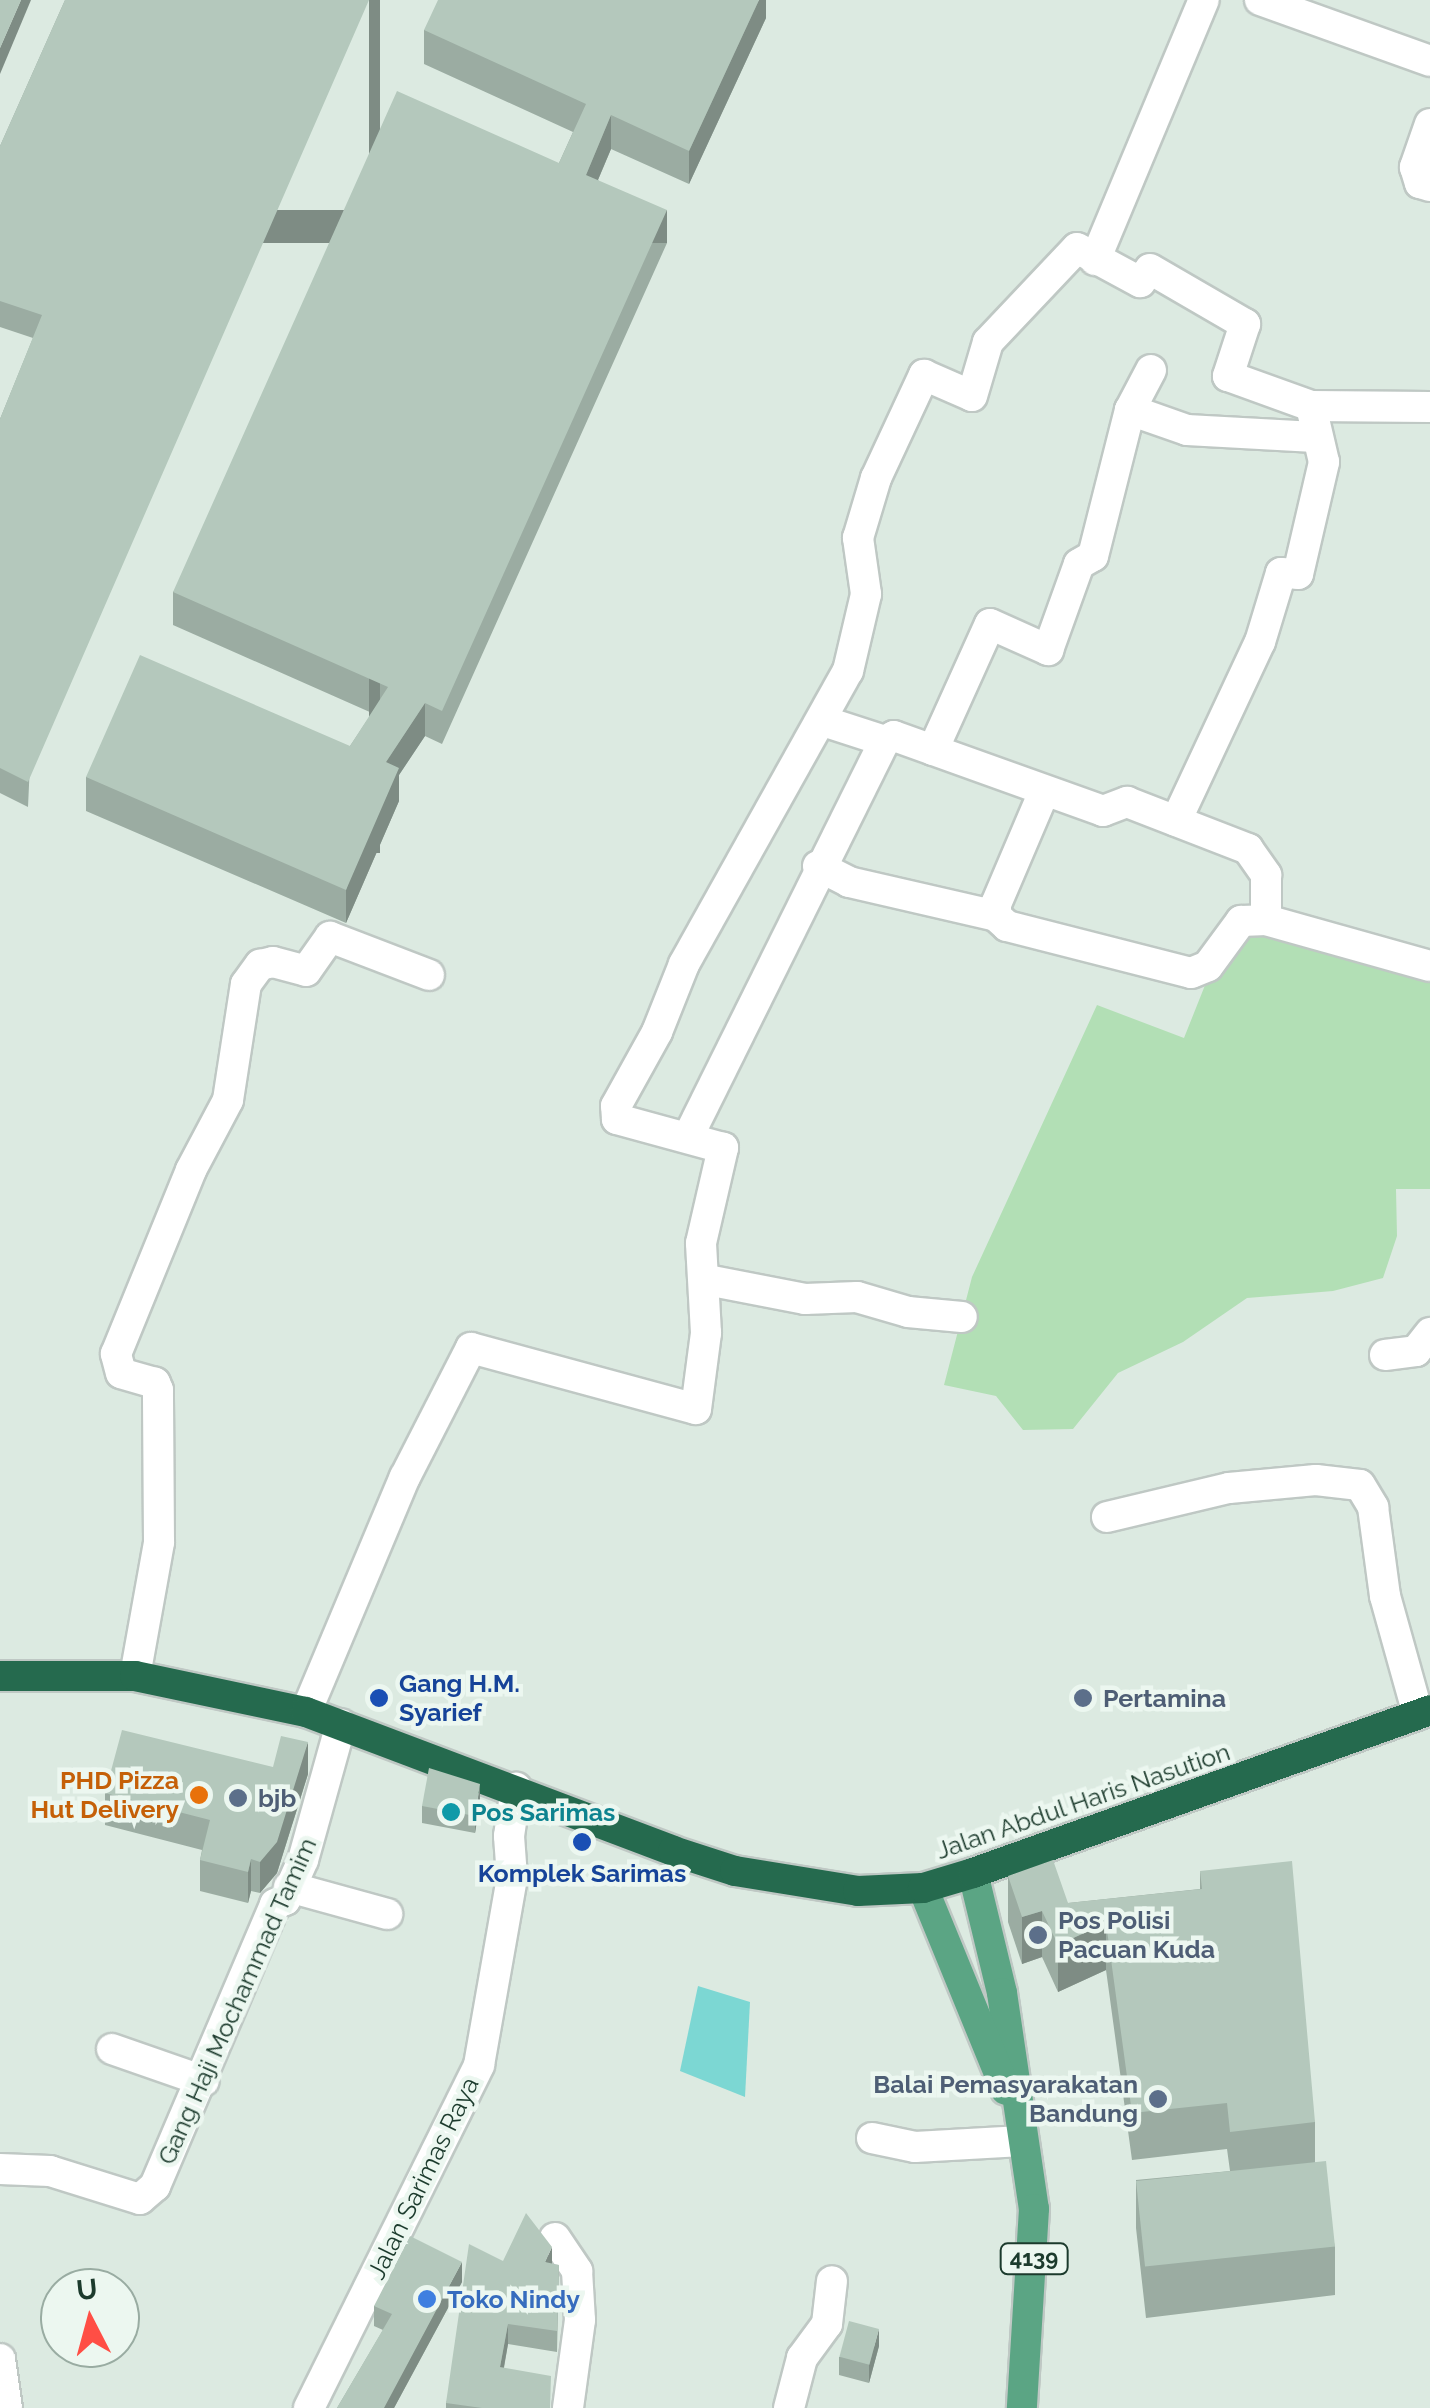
<!DOCTYPE html>
<html>
<head>
<meta charset="utf-8">
<style>
  body { margin:0 }
  #map { position:relative; width:1430px; height:2408px; overflow:hidden; background:#dceae1; font-family:Raleway,sans-serif }
  div>[style] { position:absolute }
  [style*='--x'] { left:calc(var(--x)*1px); top:calc(var(--y)*1px); width:calc(var(--w)*1px); rotate:calc(var(--a)*1deg) }
  .green>* { inset:0; background:#b2dfb5 }
  .water>* { inset:0; background:#7cd7d3 }
  .roads { filter:drop-shadow(2px 0 #bfc8c4) drop-shadow(-2px 0 #bfc8c4) drop-shadow(0 2px #bfc8c4) drop-shadow(0 -2px #bfc8c4) }
  .minor>* { height:30px; margin:-15px; padding:0 15px; transform-origin:15px; border-radius:15px; background:#fff }
  .major>* { height:30px; margin:-15px; padding:0 15px; transform-origin:15px; border-radius:15px; background:#5ba584 }
  .highway>* { height:30px; margin:-15px; padding:0 15px; transform-origin:15px; border-radius:15px; background:#256a4e }
  .wall>* { inset:0; background:#9baca2 }
  .shaded-wall>* { inset:0; background:#7e8c84; transform-origin:0 0 }
  .building>* { inset:0; background:#b4c8bc; transform-origin:0 0 }
  .dots>* { width:28px; height:28px; translate:-50% -50%; box-sizing:border-box; border:5px solid #ecf7f0; border-radius:50% }
  span { translate:-50% -50%; white-space:nowrap; text-align:center; line-height:1.15; -webkit-text-stroke:9px #ecf7f0; paint-order:stroke }
  .shield-label span { padding:2px 8px; background:#ecf7f0; border:2px solid; border-radius:8px; -webkit-text-stroke-width:0 }
  .shield-label { font-size:22px; color:#1c3b2d; font-weight:700 }
  .transit-label { font-size:25px; color:#164399; font-weight:700 }
  .left { translate:0 -50%; text-align:left }
  .service-label { font-size:25px; color:#4e5e75; font-weight:700 }
  .right { translate:-100% -50%; text-align:right }
  .food-label { font-size:25px; color:#c56008; font-weight:700 }
  .street-label { font-size:25px; color:#1c3b2d }
  .culture-label { font-size:25px; color:#0d838f; font-weight:700 }
  .shop-label { font-size:25px; color:#366cbe; font-weight:700 }
  .north { position:absolute; left:40px; top:2268px; width:100px; height:100px; box-sizing:border-box; background:#ecf7f0; border:2px solid #99aca2; border-radius:50%; rotate:354deg; font-size:28px; font-weight:700; line-height:40px; text-align:center; color:#1c3b2d }
  .north::after { content:''; display:block; margin:auto; width:35px; height:45px; background:#ff4e45; clip-path:polygon(50% 0,100% 100%,50% 72%,0 100%) }
</style>
</head>
<body>
<div id="map">
  <div class="green">
    <div style="clip-path:polygon(1246px 930px,1430px 977px,1430px 1189px,1396px 1189px,1397px 1236px,1383px 1278px,1333px 1291px,1247px 1298px,1183px 1342px,1118px 1373px,1073px 1429px,1023px 1430px,996px 1396px,944px 1385px,972px 1277px,1097px 1005px,1184px 1038px,1225px 935px)"></div>
  </div>
  <div class="water">
    <div style="clip-path:polygon(698px 1986px,750px 2002px,745px 2097px,680px 2071px)"></div>
  </div>
  <div class="roads">
    <div class="minor">
      <div style="--x:1260;--y:0;--w:181;--a:19.7"></div>
      <div style="--x:1430;--y:124;--w:46;--a:109.2"></div>
      <div style="--x:1415;--y:167;--w:17;--a:73"></div>
      <div style="--x:1420;--y:183;--w:10;--a:17"></div>
      <div style="--x:1095;--y:260;--w:282;--a:-67.3"></div>
      <div style="--x:1130;--y:410;--w:60;--a:19.3"></div>
      <div style="--x:1187;--y:430;--w:128;--a:3.1"></div>
      <div style="--x:823;--y:721;--w:65;--a:17.9"></div>
      <div style="--x:885;--y:741;--w:10;--a:-29"></div>
      <div style="--x:894;--y:736;--w:222;--a:19.7"></div>
      <div style="--x:1103;--y:811;--w:26;--a:-21"></div>
      <div style="--x:1127;--y:802;--w:130;--a:21.2"></div>
      <div style="--x:1248;--y:849;--w:32;--a:55"></div>
      <div style="--x:1266;--y:875;--w:45;--a:90"></div>
      <div style="--x:933;--y:750;--w:138;--a:-65.7"></div>
      <div style="--x:990;--y:624;--w:64;--a:24.1"></div>
      <div style="--x:1048;--y:650;--w:91;--a:-70.2"></div>
      <div style="--x:1079;--y:564;--w:16;--a:-30"></div>
      <div style="--x:1093;--y:556;--w:151;--a:-75.8"></div>
      <div style="--x:1130;--y:410;--w:45;--a:-62.3"></div>
      <div style="--x:1043;--y:794;--w:120;--a:113.1"></div>
      <div style="--x:996;--y:904;--w:12;--a:90"></div>
      <div style="--x:996;--y:916;--w:15;--a:42"></div>
      <div style="--x:1007;--y:926;--w:190;--a:14.3"></div>
      <div style="--x:1191;--y:973;--w:18;--a:-22"></div>
      <div style="--x:1208;--y:966;--w:56;--a:-53.7"></div>
      <div style="--x:1241;--y:921;--w:25;--a:-2"></div>
      <div style="--x:1266;--y:920;--w:170;--a:15.7"></div>
      <div style="--x:1176;--y:821;--w:198;--a:-64.9"></div>
      <div style="--x:1260;--y:642;--w:72;--a:-73.1"></div>
      <div style="--x:1281;--y:573;--w:17;--a:3"></div>
      <div style="--x:1298;--y:574;--w:115;--a:-76.9"></div>
      <div style="--x:1324;--y:462;--w:57;--a:-103.1"></div>
      <div style="--x:818;--y:866;--w:35;--a:27"></div>
      <div style="--x:849;--y:882;--w:151;--a:13"></div>
      <div style="--x:688;--y:1137;--w:442;--a:-63.6"></div>
      <div style="--x:707;--y:1280;--w:100;--a:11"></div>
      <div style="--x:805;--y:1299;--w:52;--a:-2.2"></div>
      <div style="--x:857;--y:1297;--w:53;--a:16.4"></div>
      <div style="--x:908;--y:1312;--w:54;--a:5.3"></div>
      <div style="--x:1385;--y:1355;--w:31;--a:-7"></div>
      <div style="--x:1416;--y:1351;--w:23;--a:-52"></div>
      <div style="--x:1107;--y:1517;--w:125;--a:-13.4"></div>
      <div style="--x:1229;--y:1488;--w:87;--a:-5.3"></div>
      <div style="--x:1316;--y:1480;--w:44;--a:6.5"></div>
      <div style="--x:1360;--y:1485;--w:26;--a:59"></div>
      <div style="--x:1373;--y:1507;--w:90;--a:82.3"></div>
      <div style="--x:1385;--y:1596;--w:123;--a:74.4"></div>
      <div style="--x:135;--y:1676;--w:136;--a:-79.8"></div>
      <div style="--x:159;--y:1542;--w:152;--a:-90.4"></div>
      <div style="--x:158;--y:1390;--w:8;--a:-113"></div>
      <div style="--x:155;--y:1383;--w:35;--a:-164"></div>
      <div style="--x:121;--y:1373;--w:20;--a:-105"></div>
      <div style="--x:116;--y:1354;--w:199;--a:-67.8"></div>
      <div style="--x:191;--y:1170;--w:79;--a:-62.1"></div>
      <div style="--x:228;--y:1100;--w:117;--a:-81.2"></div>
      <div style="--x:246;--y:984;--w:24;--a:-54"></div>
      <div style="--x:260;--y:965;--w:13;--a:-13"></div>
      <div style="--x:273;--y:962;--w:34;--a:15"></div>
      <div style="--x:306;--y:971;--w:42;--a:-54.8"></div>
      <div style="--x:330;--y:937;--w:106;--a:21"></div>
      <div style="--x:306;--y:1712;--w:255;--a:-67.2"></div>
      <div style="--x:405;--y:1477;--w:145;--a:-62.9"></div>
      <div style="--x:471;--y:1348;--w:233;--a:15.2"></div>
      <div style="--x:696;--y:1409;--w:77;--a:-82.5"></div>
      <div style="--x:706;--y:1333;--w:90;--a:-93.2"></div>
      <div style="--x:701;--y:1243;--w:98;--a:-77"></div>
      <div style="--x:723;--y:1148;--w:110;--a:-164.7"></div>
      <div style="--x:617;--y:1119;--w:13;--a:-94"></div>
      <div style="--x:616;--y:1106;--w:85;--a:-61"></div>
      <div style="--x:657;--y:1032;--w:73;--a:-68.3"></div>
      <div style="--x:684;--y:964;--w:336;--a:-60.8"></div>
      <div style="--x:848;--y:671;--w:79;--a:-76.8"></div>
      <div style="--x:866;--y:594;--w:57;--a:-98.1"></div>
      <div style="--x:858;--y:538;--w:63;--a:-73.3"></div>
      <div style="--x:876;--y:478;--w:114;--a:-65"></div>
      <div style="--x:924;--y:375;--w:52;--a:23.6"></div>
      <div style="--x:972;--y:396;--w:56;--a:-73.5"></div>
      <div style="--x:988;--y:342;--w:129;--a:-46.6"></div>
      <div style="--x:1077;--y:248;--w:72;--a:28.4"></div>
      <div style="--x:1140;--y:282;--w:16;--a:-52"></div>
      <div style="--x:1150;--y:269;--w:110;--a:30.1"></div>
      <div style="--x:1245;--y:324;--w:55;--a:108.1"></div>
      <div style="--x:1228;--y:376;--w:88;--a:19.9"></div>
      <div style="--x:1311;--y:406;--w:119;--a:0.5"></div>
      <div style="--x:289;--y:1887;--w:102;--a:15.4"></div>
      <div style="--x:112;--y:2049;--w:97;--a:19.2"></div>
      <div style="--x:872;--y:2138;--w:44;--a:11.8"></div>
      <div style="--x:915;--y:2147;--w:107;--a:-3.2"></div>
      <div style="--x:0;--y:2169;--w:50;--a:2.3"></div>
      <div style="--x:50;--y:2171;--w:94;--a:17.3"></div>
      <div style="--x:140;--y:2199;--w:20;--a:-41"></div>
      <div style="--x:155;--y:2186;--w:306;--a:-66.9"></div>
      <div style="--x:275;--y:1904;--w:11;--a:-22"></div>
      <div style="--x:285;--y:1900;--w:44;--a:-65.8"></div>
      <div style="--x:303;--y:1860;--w:141;--a:-74.4"></div>
      <div style="--x:555;--y:2238;--w:40;--a:56"></div>
      <div style="--x:577;--y:2271;--w:49;--a:86.5"></div>
      <div style="--x:580;--y:2320;--w:89;--a:97.8"></div>
      <div style="--x:0;--y:2359;--w:49;--a:81.9"></div>
      <div style="--x:309;--y:2408;--w:383;--a:-63.6"></div>
      <div style="--x:479;--y:2065;--w:191;--a:-80"></div>
      <div style="--x:512;--y:1877;--w:41;--a:-94.2"></div>
      <div style="--x:509;--y:1836;--w:49;--a:-81.7"></div>
      <div style="--x:789;--y:2408;--w:52;--a:-75.4"></div>
      <div style="--x:802;--y:2358;--w:42;--a:-53.7"></div>
      <div style="--x:827;--y:2324;--w:43;--a:-83.4"></div>
    </div>
    <div class="major">
      <div style="--x:973;--y:1873;--w:123;--a:76.4"></div>
      <div style="--x:1002;--y:1993;--w:218;--a:81.6"></div>
      <div style="--x:1034;--y:2209;--w:199;--a:93.5"></div>
      <div style="--x:923;--y:1888;--w:218;--a:67.7"></div>
    </div>
    <div class="highway">
      <div style="--x:0;--y:1676;--w:135;--a:0"></div>
      <div style="--x:135;--y:1676;--w:175;--a:11.9"></div>
      <div style="--x:306;--y:1712;--w:392;--a:20.7"></div>
      <div style="--x:673;--y:1851;--w:65;--a:17.9"></div>
      <div style="--x:735;--y:1871;--w:125;--a:9.2"></div>
      <div style="--x:858;--y:1891;--w:65;--a:-2.6"></div>
      <div style="--x:923;--y:1888;--w:52;--a:-16.7"></div>
      <div style="--x:973;--y:1873;--w:485;--a:-19.6"></div>
    </div>
  </div>
  <div class="wall">
    <div style="clip-path:polygon(65px 0,28px 807px,0 793px,0 419px,33px 338px,0 327px,0 146px)"></div>
    <div style="clip-path:polygon(766px 0,766px 18px,689px 184px,611px 149px,598px 180px,667px 243px,442px 744px,425px 736px,399px 775px,399px 801px,346px 923px,86px 811px,86px 777px,350px 746px,372px 713px,173px 625px,173px 592px,559px 163px,573px 132px,424px 64px,424px 30px)"></div>
    <div style="clip-path:polygon(273px 1767px,308px 1774px,277px 1873px,260px 1893px,251px 1891px,248px 1903px,200px 1891px,200px 1860px,202px 1850px,105px 1825px,105px 1793px)"></div>
    <div style="clip-path:polygon(480px 1801px,475px 1833px,422px 1823px,422px 1806px)"></div>
    <div style="clip-path:polygon(1200px 1871px,1315px 2122px,1315px 2162px,1335px 2247px,1335px 2295px,1146px 2318px,1136px 2228px,1136px 2180px,1230px 2171px,1227px 2149px,1132px 2160px,1106px 1970px,1058px 1992px,1042px 1957px,1022px 1964px,1008px 1922px,1008px 1876px,1068px 1903px,1200px 1889px)"></div>
    <div style="clip-path:polygon(503px 2261px,559px 2265px,557px 2352px,508px 2344px,504px 2368px,550px 2408px,446px 2408px,446px 2403px)"></div>
    <div style="clip-path:polygon(462px 2282px,394px 2408px,337px 2408px,383px 2330px,374px 2326px,374px 2306px)"></div>
    <div style="clip-path:polygon(879px 2346px,869px 2383px,839px 2375px,839px 2357px)"></div>
  </div>
  <div class="shaded-wall">
    <div style="clip-path:polygon(21px 0,31px 0,0 74px,0 48px)"></div>
    <div style="left:369px;top:0;width:11px;height:853px"></div>
    <div style="clip-path:polygon(759px 0,766px 0,766px 18px,689px 184px,689px 151px)"></div>
    <div style="clip-path:polygon(611px 115px,611px 149px,586px 208px,586px 175px)"></div>
    <div style="left:667px;top:210px;width:33px;height:549px;rotate:90deg"></div>
    <div style="clip-path:polygon(425px 703px,425px 736px,399px 775px,399px 801px,346px 923px,346px 890px,386px 762px)"></div>
    <div style="clip-path:polygon(308px 1742px,308px 1774px,277px 1873px,260px 1893px,260px 1862px)"></div>
    <div style="clip-path:polygon(480px 1784px,480px 1801px,475px 1833px,475px 1816px)"></div>
    <div style="clip-path:polygon(251px 1859px,251px 1891px,248px 1903px,248px 1872px)"></div>
    <div style="clip-path:polygon(1042px 1911px,1042px 1957px,1022px 1964px,1022px 1917px)"></div>
    <div style="clip-path:polygon(1106px 1923px,1106px 1970px,1058px 1992px,1058px 1945px)"></div>
    <div style="clip-path:polygon(552px 2247px,552px 2267px,545px 2262px)"></div>
    <div style="clip-path:polygon(462px 2262px,462px 2282px,394px 2408px,383px 2408px)"></div>
    <div style="clip-path:polygon(508px 2324px,508px 2344px,500px 2388px,500px 2367px)"></div>
    <div style="clip-path:polygon(879px 2329px,879px 2346px,869px 2383px,869px 2365px)"></div>
  </div>
  <div class="building">
    <div style="clip-path:polygon(0 0,21px 0,0 48px)"></div>
    <div style="clip-path:polygon(65px 0,369px 0,28px 782px,0 768px,0 419px,42px 315px,0 301px,0 146px)"></div>
    <div style="clip-path:polygon(438px 0,759px 0,689px 151px,611px 115px,586px 175px,667px 210px,442px 711px,425px 703px,386px 762px,399px 768px,346px 890px,86px 777px,140px 655px,350px 746px,388px 687px,173px 592px,397px 91px,559px 163px,586px 104px,424px 30px)"></div>
    <div style="clip-path:polygon(122px 1730px,273px 1767px,281px 1736px,308px 1742px,277px 1842px,260px 1862px,251px 1859px,248px 1872px,200px 1860px,210px 1820px,105px 1793px)"></div>
    <div style="clip-path:polygon(429px 1768px,480px 1784px,475px 1816px,422px 1806px)"></div>
    <div style="clip-path:polygon(1053px 1860px,1068px 1903px,1202px 1889px,1200px 1871px,1292px 1861px,1315px 2122px,1230px 2132px,1227px 2103px,1132px 2113px,1106px 1923px,1058px 1945px,1042px 1911px,1022px 1917px,1008px 1876px)"></div>
    <div style="left:1326px;top:2161px;width:86px;height:191px;rotate:84deg"></div>
    <div style="clip-path:polygon(526px 2213px,552px 2247px,545px 2262px,559px 2265px,557px 2331px,508px 2324px,500px 2367px,551px 2376px,550px 2408px,482px 2408px,446px 2403px,469px 2244px,503px 2261px)"></div>
    <div style="clip-path:polygon(410px 2236px,462px 2262px,384px 2408px,337px 2408px,392px 2314px,374px 2306px)"></div>
    <div style="left:849px;top:2321px;width:31px;height:37px;rotate:15deg"></div>
  </div>
  <div class="dots">
    <div style="left:379px;top:1698px;background:#1a4fb4"></div>
    <div style="left:1083px;top:1698px;background:#5c6f8a"></div>
    <div style="left:199px;top:1795px;background:#e8710a"></div>
    <div style="left:238px;top:1798px;background:#5c6f8a"></div>
    <div style="left:451px;top:1812px;background:#0f9aa8"></div>
    <div style="left:582px;top:1842px;background:#1a4fb4"></div>
    <div style="left:1038px;top:1935px;background:#5c6f8a"></div>
    <div style="left:1158px;top:2099px;background:#5c6f8a"></div>
    <div style="left:427px;top:2299px;background:#3f7fe0"></div>
  </div>
  <div class="shield-label">
    <span style="left:1034px;top:2259px">4139</span>
  </div>
  <div class="transit-label">
    <span class="left" style="left:399px;top:1698px">Gang H.M.<br>Syarief</span>
    <span style="left:582px;top:1873px">Komplek Sarimas</span>
  </div>
  <div class="service-label">
    <span class="left" style="left:1103px;top:1698px">Pertamina</span>
    <span class="left" style="left:258px;top:1798px">bjb</span>
    <span class="left" style="left:1058px;top:1935px">Pos Polisi<br>Pacuan Kuda</span>
    <span class="right" style="left:1138px;top:2099px">Balai Pemasyarakatan<br>Bandung</span>
  </div>
  <div class="food-label">
    <span class="right" style="left:179px;top:1795px">PHD Pizza<br>Hut Delivery</span>
  </div>
  <div class="street-label">
    <span style="left:1083px;top:1801px;rotate:-19deg">Jalan Abdul Haris Nasution</span>
    <span style="left:237px;top:2001px;rotate:-66deg">Gang Haji Mochammad Tamim</span>
    <span style="left:423px;top:2178px;rotate:-64deg">Jalan Sarimas Raya</span>
  </div>
  <div class="culture-label">
    <span class="left" style="left:471px;top:1812px">Pos Sarimas</span>
  </div>
  <div class="shop-label">
    <span class="left" style="left:447px;top:2299px">Toko Nindy</span>
  </div>
  <div class="north">U</div>
</div>
</body>
</html>
